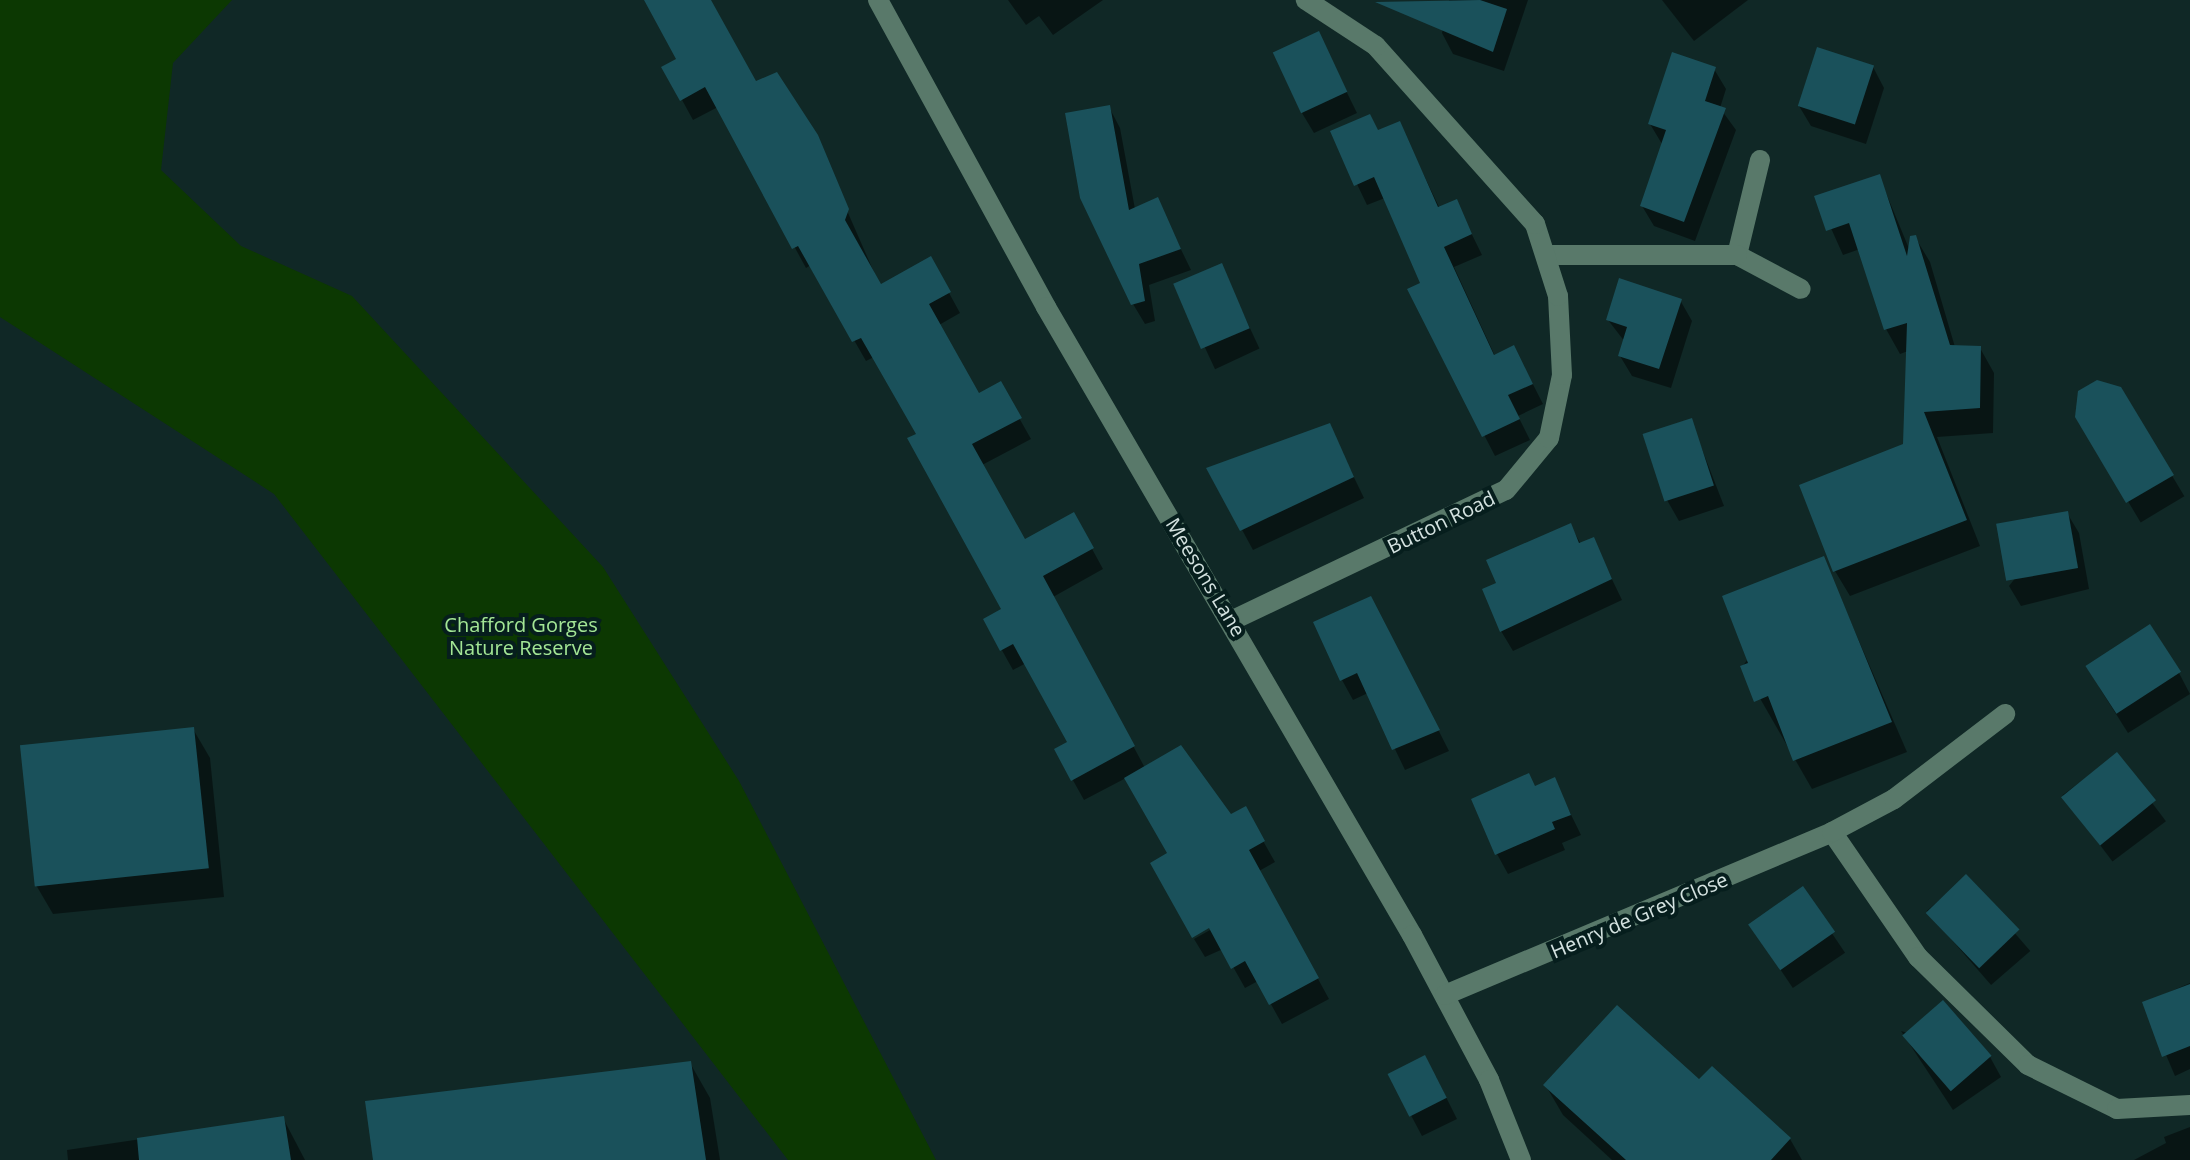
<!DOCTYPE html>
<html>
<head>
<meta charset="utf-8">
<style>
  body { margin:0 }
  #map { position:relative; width:2190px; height:1160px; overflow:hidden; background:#102826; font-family:"Open Sans",sans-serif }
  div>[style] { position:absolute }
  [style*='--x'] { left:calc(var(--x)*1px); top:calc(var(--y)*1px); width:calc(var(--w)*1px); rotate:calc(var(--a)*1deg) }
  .green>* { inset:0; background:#0c3802 }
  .shadow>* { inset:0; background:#0007; transform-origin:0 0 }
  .building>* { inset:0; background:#1a515b; transform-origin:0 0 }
  .minor>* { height:20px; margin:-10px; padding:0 10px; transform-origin:10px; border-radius:10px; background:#59796a }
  span { translate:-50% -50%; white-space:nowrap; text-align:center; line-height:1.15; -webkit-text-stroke:8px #061e1d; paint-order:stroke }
  .street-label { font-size:20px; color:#d4e2e0 }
  .park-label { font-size:20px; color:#a3e695 }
</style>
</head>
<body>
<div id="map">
  <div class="green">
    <div style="clip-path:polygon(0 0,232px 0,173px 63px,161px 170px,241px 246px,352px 296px,603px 567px,739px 781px,936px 1160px,788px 1160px,274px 494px,0 317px)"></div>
  </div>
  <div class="shadow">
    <div style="clip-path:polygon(646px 0,708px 0,756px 84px,810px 126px,880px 286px,930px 258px,960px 313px,939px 325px,978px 396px,1000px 384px,1031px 439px,982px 465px,1024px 542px,1073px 514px,1103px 569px,1053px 597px,1145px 768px,1231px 817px,1245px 809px,1275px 862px,1259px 871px,1329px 999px,1282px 1024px,1258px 981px,1245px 988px,1223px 949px,1205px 957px,1194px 939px,1219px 925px,1126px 778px,1084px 800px,1056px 750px,1070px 743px,1026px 663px,1013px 670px,985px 620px,1004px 610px,919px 434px,874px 357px,866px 361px,811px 265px,806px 268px,718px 107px,693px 120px,664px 67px,678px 60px)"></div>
    <div style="clip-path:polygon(1008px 0,1103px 0,1053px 35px,1039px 16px,1026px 25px)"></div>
    <div style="clip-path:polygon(1449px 0,1528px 0,1504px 71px,1453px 54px,1442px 33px)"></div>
    <div style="clip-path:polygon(1662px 0,1748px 0,1694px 41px)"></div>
    <div style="clip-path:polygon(1318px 34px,1357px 113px,1314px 133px,1302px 113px)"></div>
    <div style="clip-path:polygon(1873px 67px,1884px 88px,1866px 144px,1811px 126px,1799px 106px)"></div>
    <div style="clip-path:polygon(1714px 69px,1726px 89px,1720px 108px,1736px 130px,1695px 241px,1654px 226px,1642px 206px,1662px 144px,1650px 124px)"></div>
    <div style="clip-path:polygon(1109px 107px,1120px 128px,1135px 209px,1157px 200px,1191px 270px,1149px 285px,1155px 321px,1145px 324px,1133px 304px)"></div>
    <div style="clip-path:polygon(1399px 123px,1440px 209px,1456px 202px,1482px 255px,1454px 267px,1495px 356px,1514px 347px,1543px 404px,1518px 416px,1530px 440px,1495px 456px,1409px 290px,1422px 284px,1385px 198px,1367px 205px,1332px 132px,1379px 132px)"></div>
    <div style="clip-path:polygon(1879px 176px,1910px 251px,1915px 237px,1930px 262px,1955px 347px,1980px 348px,1994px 373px,1993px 433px,1937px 437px,1980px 546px,1850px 596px,1835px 571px,1905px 446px,1908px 351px,1900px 354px,1886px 329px,1860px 249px,1843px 255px,1817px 197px)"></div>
    <div style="left:1221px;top:266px;width:91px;height:49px;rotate:65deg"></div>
    <div style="clip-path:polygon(1680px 300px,1692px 321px,1671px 388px,1632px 376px,1620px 356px,1625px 342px,1608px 320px)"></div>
    <div style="left:2120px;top:389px;width:125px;height:51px;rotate:59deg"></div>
    <div style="clip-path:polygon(1691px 421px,1724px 506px,1679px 521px,1667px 500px)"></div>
    <div style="clip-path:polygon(1329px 426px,1364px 498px,1253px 550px,1209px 469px)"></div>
    <div style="clip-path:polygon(2067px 513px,2079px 533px,2089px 589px,2021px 606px,2009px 586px)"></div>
    <div style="clip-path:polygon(1570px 525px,1581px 544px,1593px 540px,1622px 600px,1513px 651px,1501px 631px)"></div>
    <div style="clip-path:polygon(1823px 558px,1907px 752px,1812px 789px,1742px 667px)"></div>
    <div style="clip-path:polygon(1382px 619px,1449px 751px,1405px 770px,1368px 693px,1353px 700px,1342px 680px)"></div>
    <div style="clip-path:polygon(2179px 673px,2190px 694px,2128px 733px,2099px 687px)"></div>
    <div style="clip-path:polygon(193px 729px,210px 758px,224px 897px,53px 914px,36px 885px)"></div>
    <div style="left:2116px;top:755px;width:83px;height:67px;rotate:53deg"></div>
    <div style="clip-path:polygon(1554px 780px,1581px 835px,1562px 843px,1565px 850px,1508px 874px,1497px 854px,1536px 788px)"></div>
    <div style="left:1966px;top:877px;width:98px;height:52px;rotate:49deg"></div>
    <div style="left:1802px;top:889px;width:77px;height:63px;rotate:56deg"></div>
    <div style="clip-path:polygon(2190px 983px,2190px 1069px,2175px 1076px,2144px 1003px)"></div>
    <div style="clip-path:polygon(1901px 1031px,1990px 1057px,2001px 1077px,1953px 1110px)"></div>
    <div style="clip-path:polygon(690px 1063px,710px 1098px,720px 1160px,375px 1160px)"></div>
    <div style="clip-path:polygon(1389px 1074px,1436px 1077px,1457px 1119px,1422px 1136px)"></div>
    <div style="clip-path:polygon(1699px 1082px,1790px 1139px,1802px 1160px,1612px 1160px,1563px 1115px,1546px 1086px)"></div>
    <div style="clip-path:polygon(283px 1118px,305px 1160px,68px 1160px,67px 1150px)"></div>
    <div style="clip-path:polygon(2190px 1127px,2190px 1160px,2134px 1160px,2166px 1143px,2164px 1137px)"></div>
  </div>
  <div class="building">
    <div style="clip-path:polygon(644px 0,711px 0,756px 81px,777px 72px,818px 135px,849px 209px,845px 220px,881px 284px,931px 256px,951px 292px,929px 304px,979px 393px,1001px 381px,1022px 418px,972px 444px,1025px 539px,1074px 512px,1094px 548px,1043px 576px,1135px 746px,1071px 781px,1054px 749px,1067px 742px,1013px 644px,1000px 651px,983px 619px,1001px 609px,907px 438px,916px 434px,861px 338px,852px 342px,798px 246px,792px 249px,705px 87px,680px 101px,661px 67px,676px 59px)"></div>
    <div style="clip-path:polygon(1480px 0,1507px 9px,1493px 52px,1375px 2px)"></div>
    <div style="left:1319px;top:31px;width:67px;height:51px;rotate:65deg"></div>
    <div style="left:1817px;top:47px;width:60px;height:62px;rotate:18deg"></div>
    <div style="clip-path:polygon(1672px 52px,1716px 67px,1705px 101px,1726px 108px,1684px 222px,1640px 206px,1666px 130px,1648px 124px)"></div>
    <div style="clip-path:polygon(1110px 105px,1129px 210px,1158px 197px,1181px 249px,1139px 264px,1145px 301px,1131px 305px,1080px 198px,1065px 113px)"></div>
    <div style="clip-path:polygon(1370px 114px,1378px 130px,1400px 121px,1438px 207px,1457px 199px,1472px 234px,1444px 247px,1494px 355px,1514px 345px,1533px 384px,1508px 395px,1520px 419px,1482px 437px,1407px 289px,1420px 283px,1374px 177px,1354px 186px,1330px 131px)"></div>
    <div style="clip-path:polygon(1880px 174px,1907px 256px,1910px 236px,1916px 235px,1950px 345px,1981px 346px,1980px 408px,1924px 412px,1967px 520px,1833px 572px,1799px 485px,1903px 444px,1907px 323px,1884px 330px,1849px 223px,1826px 231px,1814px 196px)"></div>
    <div style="left:1222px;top:263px;width:71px;height:53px;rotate:67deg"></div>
    <div style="clip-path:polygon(1619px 278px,1682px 299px,1659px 369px,1618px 356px,1627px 327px,1606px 320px)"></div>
    <div style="clip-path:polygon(2097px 380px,2121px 387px,2174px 475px,2126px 503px,2075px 417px,2078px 391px)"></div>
    <div style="left:1692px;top:418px;width:71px;height:52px;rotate:72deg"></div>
    <div style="clip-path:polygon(1330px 423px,1354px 477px,1240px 531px,1206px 468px)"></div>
    <div style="left:2068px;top:511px;width:58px;height:73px;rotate:80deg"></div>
    <div style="clip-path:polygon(1571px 523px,1579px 543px,1594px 537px,1612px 579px,1500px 632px,1482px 589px,1496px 583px,1486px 560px)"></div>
    <div style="clip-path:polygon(1824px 556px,1892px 722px,1793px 761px,1768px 696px,1754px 702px,1740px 666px,1748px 663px,1722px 596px)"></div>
    <div style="clip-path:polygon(1371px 596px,1440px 730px,1392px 750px,1357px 673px,1340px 681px,1313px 622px)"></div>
    <div style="left:2150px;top:624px;width:57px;height:77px;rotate:57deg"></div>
    <div style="left:194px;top:727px;width:142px;height:175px;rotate:84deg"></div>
    <div style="clip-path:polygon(1181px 745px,1231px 814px,1246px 806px,1265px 841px,1249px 850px,1319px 978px,1269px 1005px,1245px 961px,1231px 969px,1209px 928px,1192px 938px,1150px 863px,1167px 853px,1124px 778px)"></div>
    <div style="left:2117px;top:752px;width:62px;height:72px;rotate:51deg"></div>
    <div style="clip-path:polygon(1529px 773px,1535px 786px,1555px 777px,1571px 815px,1552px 822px,1555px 829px,1495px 855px,1471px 799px)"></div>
    <div style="left:1966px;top:874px;width:77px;height:56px;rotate:46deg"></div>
    <div style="left:1803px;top:886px;width:56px;height:67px;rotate:55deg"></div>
    <div style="clip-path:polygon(2190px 984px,2190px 1046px,2162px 1057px,2142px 1002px)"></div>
    <div style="left:1943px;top:1000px;width:74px;height:54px;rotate:49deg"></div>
    <div style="clip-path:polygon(1617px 1005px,1699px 1079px,1712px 1066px,1791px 1138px,1771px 1160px,1626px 1160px,1543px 1085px)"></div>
    <div style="left:1425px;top:1055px;width:48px;height:42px;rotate:63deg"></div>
    <div style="clip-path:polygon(691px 1061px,706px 1160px,373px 1160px,365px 1101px)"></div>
    <div style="clip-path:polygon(284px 1116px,291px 1160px,139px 1160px,137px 1138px)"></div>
  </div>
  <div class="minor">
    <div style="--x:878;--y:0;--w:350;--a:61.3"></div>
    <div style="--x:1046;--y:307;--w:727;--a:59.77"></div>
    <div style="--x:1412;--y:935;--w:164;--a:62"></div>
    <div style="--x:1489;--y:1080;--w:86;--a:68.2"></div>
    <div style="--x:1760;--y:160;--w:98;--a:103.6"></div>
    <div style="--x:1737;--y:255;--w:72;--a:28"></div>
    <div style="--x:1550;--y:255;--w:187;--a:0"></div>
    <div style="--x:1233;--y:620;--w:302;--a:-25.5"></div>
    <div style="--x:1506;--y:490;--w:67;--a:-50.4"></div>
    <div style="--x:1549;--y:438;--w:64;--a:-78.3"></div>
    <div style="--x:1562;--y:375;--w:79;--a:-92.9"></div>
    <div style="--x:1558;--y:296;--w:76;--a:-107.7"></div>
    <div style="--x:1535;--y:224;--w:239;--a:-131.8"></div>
    <div style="--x:1376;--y:46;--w:84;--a:-146.7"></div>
    <div style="--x:1832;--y:832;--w:152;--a:55.5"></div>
    <div style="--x:1918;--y:957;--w:154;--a:44.5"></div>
    <div style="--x:2028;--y:1065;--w:99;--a:26.3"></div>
    <div style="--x:2117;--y:1109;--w:73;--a:-3.1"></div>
    <div style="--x:1445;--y:995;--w:420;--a:-22.8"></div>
    <div style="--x:1832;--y:832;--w:70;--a:-28"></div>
    <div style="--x:1894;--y:799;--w:140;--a:-37.4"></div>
  </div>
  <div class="street-label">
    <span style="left:1441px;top:522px;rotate:-26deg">Button Road</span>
    <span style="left:1206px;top:577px;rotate:59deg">Meesons Lane</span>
    <span style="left:1639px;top:915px;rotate:-23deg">Henry de Grey Close</span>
  </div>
  <div class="park-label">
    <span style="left:521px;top:636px">Chafford Gorges<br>Nature Reserve</span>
  </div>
</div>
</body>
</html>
